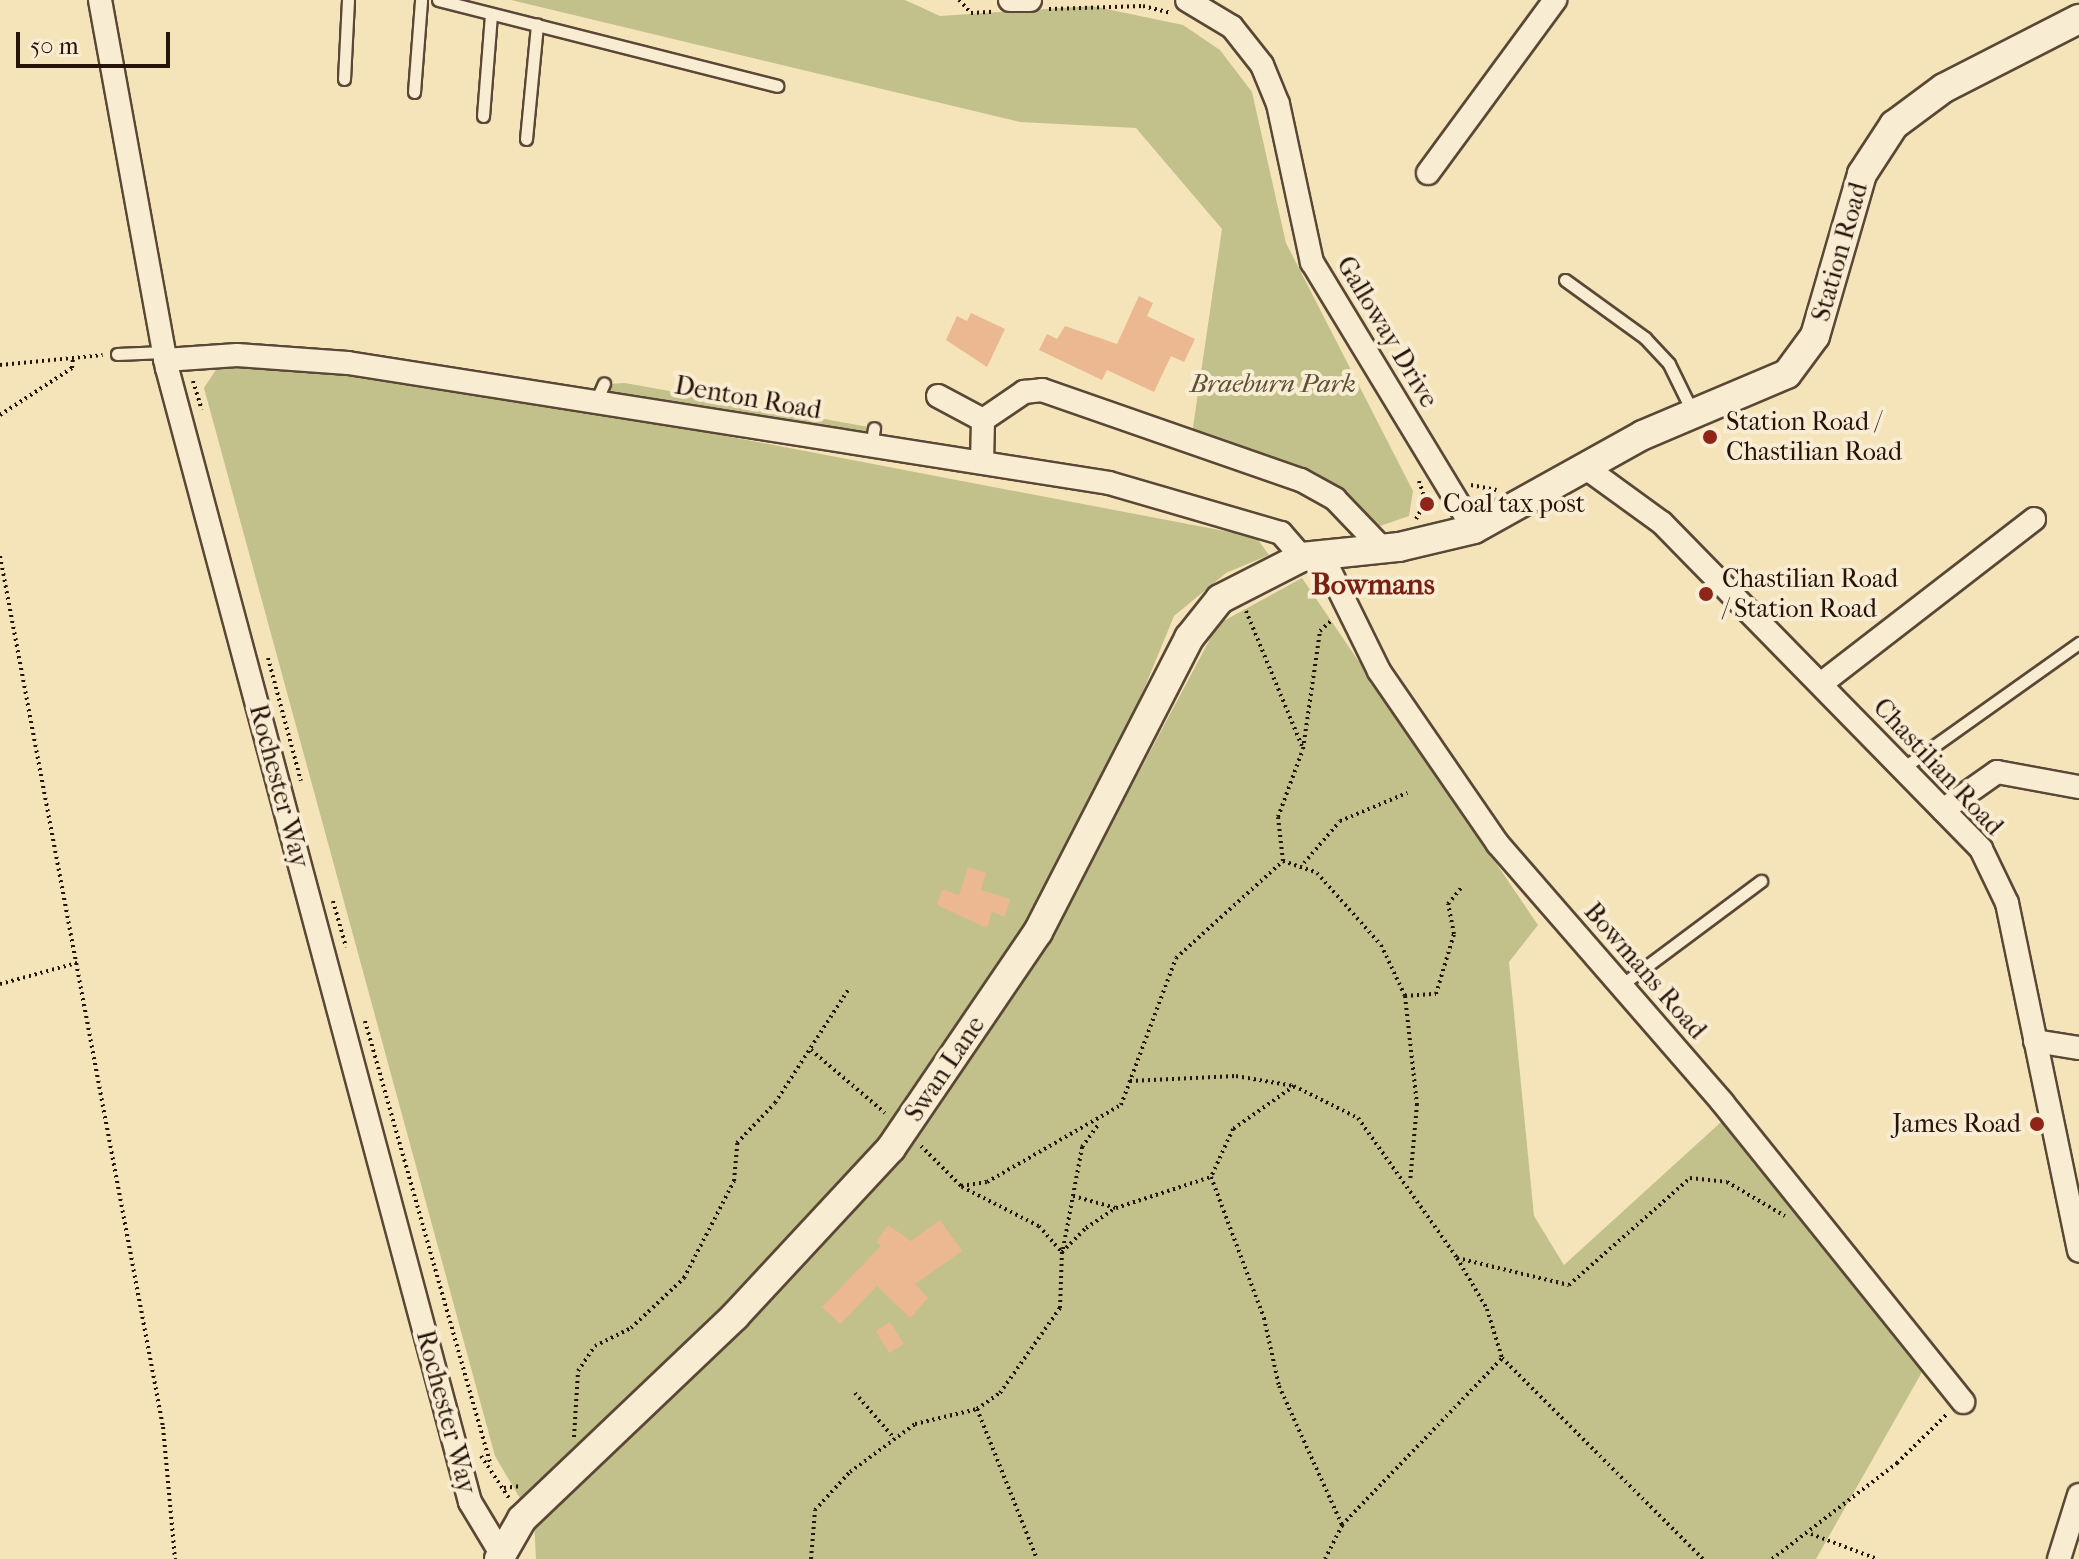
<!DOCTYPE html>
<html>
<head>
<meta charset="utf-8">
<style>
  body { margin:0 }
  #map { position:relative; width:2079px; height:1559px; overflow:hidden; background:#f5e3ba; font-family:"IM FELL French Canon",serif }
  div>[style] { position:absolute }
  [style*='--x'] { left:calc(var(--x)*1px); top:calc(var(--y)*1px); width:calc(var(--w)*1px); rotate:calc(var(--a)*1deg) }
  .green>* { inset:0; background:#c3c18b }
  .building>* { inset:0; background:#ebb891; transform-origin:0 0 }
  .path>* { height:4px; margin-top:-2px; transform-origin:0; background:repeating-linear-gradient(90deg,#26130a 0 2px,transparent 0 6px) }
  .roads { filter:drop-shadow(2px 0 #5a4736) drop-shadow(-2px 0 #5a4736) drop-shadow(0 2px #5a4736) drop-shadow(0 -2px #5a4736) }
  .service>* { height:11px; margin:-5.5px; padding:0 5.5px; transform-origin:5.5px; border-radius:5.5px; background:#f8edd2 }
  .minor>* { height:22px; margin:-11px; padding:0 11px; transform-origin:11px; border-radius:11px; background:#f8edd2 }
  .tertiary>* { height:28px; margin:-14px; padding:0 14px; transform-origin:14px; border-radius:14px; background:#f8edd2 }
  .dots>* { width:22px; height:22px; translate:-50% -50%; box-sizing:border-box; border:4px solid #f8edd2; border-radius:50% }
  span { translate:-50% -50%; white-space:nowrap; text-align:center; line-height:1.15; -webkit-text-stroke:8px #f8edd2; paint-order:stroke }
  .street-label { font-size:26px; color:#26130a }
  .park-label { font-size:26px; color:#5d5037; font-style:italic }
  .poi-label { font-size:26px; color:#26130a }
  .left { translate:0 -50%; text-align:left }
  .right { translate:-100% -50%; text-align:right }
  .quarter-label { font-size:30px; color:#7a1f14; font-weight:700 }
  .scale { position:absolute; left:16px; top:32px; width:154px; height:36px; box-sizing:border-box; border:4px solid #26130a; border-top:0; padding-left:10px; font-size:24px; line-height:28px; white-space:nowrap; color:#26130a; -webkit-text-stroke:6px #f8edd2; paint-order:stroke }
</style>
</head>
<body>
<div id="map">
  <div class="green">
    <div style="clip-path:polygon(511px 0,905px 0,940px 16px,1092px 6px,1183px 25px,1220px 50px,1252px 92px,1286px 243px,1413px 491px,1409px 516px,1380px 526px,1317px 473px,1192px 434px,1222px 229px,1136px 128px,1020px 122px)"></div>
    <div style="clip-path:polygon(221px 362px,490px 391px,1256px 537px,1269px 555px,1226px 573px,1174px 616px,1130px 723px,1032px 916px,889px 1133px,906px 1150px,928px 1122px,1096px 853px,1218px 624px,1302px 578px,1538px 925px,1509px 962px,1534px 1216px,1564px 1265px,1731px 1113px,1926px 1365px,1816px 1559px,536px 1559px,534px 1522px,495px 1456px,204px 388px)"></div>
    <div style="clip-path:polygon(625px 383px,874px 428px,883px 436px,606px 391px,609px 384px)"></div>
  </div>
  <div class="building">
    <div style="clip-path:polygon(1139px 296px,1153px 303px,1147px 316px,1195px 339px,1184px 362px,1171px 356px,1154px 392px,1107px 370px,1102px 380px,1039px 350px,1047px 334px,1057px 339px,1065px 326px,1117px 344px)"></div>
    <div style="clip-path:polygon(971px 313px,1005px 329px,987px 367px,946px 340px,957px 316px,967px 321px)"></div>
    <div style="clip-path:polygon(968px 867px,986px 873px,981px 890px,1010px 899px,1005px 917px,992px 912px,987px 928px,937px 905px,942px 889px,959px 895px)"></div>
    <div style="clip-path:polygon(940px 1220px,962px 1251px,915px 1284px,928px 1298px,910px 1318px,877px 1286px,840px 1324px,822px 1307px,881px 1246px,876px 1242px,888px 1225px,911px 1241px)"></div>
    <div style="left:890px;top:1322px;width:26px;height:17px;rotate:58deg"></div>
  </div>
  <div class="path">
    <div style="--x:959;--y:0;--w:18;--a:47"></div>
    <div style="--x:971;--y:13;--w:22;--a:-3"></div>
    <div style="--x:1049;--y:9;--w:94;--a:-1.8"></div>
    <div style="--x:1143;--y:6;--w:29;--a:14"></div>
    <div style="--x:0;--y:365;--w:103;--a:-5.5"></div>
    <div style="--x:193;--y:381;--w:30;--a:73"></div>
    <div style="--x:0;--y:415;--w:86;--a:-33.1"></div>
    <div style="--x:72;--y:368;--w:10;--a:-84"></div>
    <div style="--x:1419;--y:481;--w:22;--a:72"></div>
    <div style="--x:1471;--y:485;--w:26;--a:11"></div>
    <div style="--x:1416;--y:519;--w:18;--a:-61"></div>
    <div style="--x:0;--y:556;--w:886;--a:79.4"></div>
    <div style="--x:163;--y:1427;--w:133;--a:84.8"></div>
    <div style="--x:1246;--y:611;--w:146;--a:67.5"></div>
    <div style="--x:268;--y:658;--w:127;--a:75"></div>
    <div style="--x:1283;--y:861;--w:36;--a:19"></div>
    <div style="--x:1317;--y:873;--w:96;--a:48.4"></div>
    <div style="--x:1381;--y:945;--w:56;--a:64.8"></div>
    <div style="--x:1405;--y:996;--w:109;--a:83.7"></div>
    <div style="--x:1417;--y:1104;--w:78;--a:95.1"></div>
    <div style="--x:1304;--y:863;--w:55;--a:-49.4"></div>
    <div style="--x:1340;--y:821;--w:73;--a:-22.7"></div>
    <div style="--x:333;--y:901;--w:48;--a:74.2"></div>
    <div style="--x:0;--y:984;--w:80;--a:-15.3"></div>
    <div style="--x:1405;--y:996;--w:31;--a:-4"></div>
    <div style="--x:1436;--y:994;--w:63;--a:-73.3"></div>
    <div style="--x:1454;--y:934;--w:31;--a:-101"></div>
    <div style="--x:1448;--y:904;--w:21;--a:-51"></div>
    <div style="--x:365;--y:1021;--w:462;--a:74.2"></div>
    <div style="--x:811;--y:1050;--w:97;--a:40.4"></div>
    <div style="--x:1130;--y:1081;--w:106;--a:-2.7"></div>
    <div style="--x:1236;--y:1076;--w:59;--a:9.8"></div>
    <div style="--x:1294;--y:1086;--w:72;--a:26.6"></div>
    <div style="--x:1358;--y:1118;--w:171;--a:54.7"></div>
    <div style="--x:1457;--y:1258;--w:59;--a:59.5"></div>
    <div style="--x:1487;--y:1309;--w:51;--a:73"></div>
    <div style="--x:1502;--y:1358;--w:284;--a:45"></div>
    <div style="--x:1294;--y:1086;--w:75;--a:144.8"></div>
    <div style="--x:1233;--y:1129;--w:53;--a:114.6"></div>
    <div style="--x:1211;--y:1177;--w:151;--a:69.4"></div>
    <div style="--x:1264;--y:1318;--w:70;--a:77.6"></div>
    <div style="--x:1279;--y:1386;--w:153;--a:65.6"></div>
    <div style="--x:921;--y:1146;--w:57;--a:45"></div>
    <div style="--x:961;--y:1186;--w:26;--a:-9"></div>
    <div style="--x:987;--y:1182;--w:155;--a:-29.9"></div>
    <div style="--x:1121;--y:1105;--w:157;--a:-69.5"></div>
    <div style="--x:1176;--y:958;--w:144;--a:-42.2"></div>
    <div style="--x:1283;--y:861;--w:44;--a:-96.5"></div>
    <div style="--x:1278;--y:817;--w:72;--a:-69.8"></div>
    <div style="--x:1303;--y:749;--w:119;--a:-81.8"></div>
    <div style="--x:1320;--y:631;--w:18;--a:-43"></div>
    <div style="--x:962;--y:1187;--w:86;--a:26.9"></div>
    <div style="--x:1039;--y:1226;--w:35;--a:49"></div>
    <div style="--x:1073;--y:1196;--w:45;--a:15.6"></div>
    <div style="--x:1063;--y:1249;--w:104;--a:-79.4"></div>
    <div style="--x:1082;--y:1147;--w:27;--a:-54"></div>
    <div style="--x:1457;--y:1258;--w:115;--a:13.6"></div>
    <div style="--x:1569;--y:1285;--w:162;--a:-41.5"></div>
    <div style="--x:1690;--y:1178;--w:37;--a:6"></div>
    <div style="--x:1727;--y:1182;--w:67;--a:30.4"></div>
    <div style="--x:855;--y:1393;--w:60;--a:49.1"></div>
    <div style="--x:977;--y:1409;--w:162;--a:68.2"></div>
    <div style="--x:574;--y:1437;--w:66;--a:-86.5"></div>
    <div style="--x:578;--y:1371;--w:30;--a:-56"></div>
    <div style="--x:595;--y:1346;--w:40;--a:-26.6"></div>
    <div style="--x:631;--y:1328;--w:73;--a:-43.3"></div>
    <div style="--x:684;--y:1278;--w:109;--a:-62.7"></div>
    <div style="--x:734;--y:1181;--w:38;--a:-85"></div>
    <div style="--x:737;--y:1143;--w:55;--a:-46.5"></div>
    <div style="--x:775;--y:1103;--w:135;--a:-57.1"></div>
    <div style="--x:481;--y:1456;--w:50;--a:56.3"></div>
    <div style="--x:504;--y:1488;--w:17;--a:-7"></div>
    <div style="--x:1811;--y:1534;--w:71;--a:20.7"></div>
    <div style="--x:811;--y:1559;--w:49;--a:-85.3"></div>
    <div style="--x:815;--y:1510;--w:52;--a:-47.4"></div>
    <div style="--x:850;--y:1472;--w:81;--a:-36.4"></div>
    <div style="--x:915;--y:1424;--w:64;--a:-13.6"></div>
    <div style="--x:977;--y:1409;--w:28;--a:-35"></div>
    <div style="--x:1000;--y:1393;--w:104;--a:-54.8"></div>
    <div style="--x:1060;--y:1308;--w:56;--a:-88"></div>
    <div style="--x:1062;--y:1252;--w:34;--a:-45"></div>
    <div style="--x:1086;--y:1228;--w:36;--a:-34"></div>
    <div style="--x:1116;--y:1208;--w:100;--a:-18.1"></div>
    <div style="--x:1325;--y:1559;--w:38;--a:-63"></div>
    <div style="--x:1342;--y:1525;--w:231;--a:-46.2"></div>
    <div style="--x:1772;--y:1559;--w:158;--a:-37.5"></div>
    <div style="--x:1897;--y:1463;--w:71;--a:-44.4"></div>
  </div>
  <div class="roads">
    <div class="service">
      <div style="--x:438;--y:0;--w:350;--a:14.2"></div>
      <div style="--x:344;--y:79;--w:79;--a:-87.1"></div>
      <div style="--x:414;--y:92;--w:92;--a:-85.6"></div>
      <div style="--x:483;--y:116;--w:102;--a:-85.5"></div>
      <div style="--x:526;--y:139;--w:115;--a:-84.5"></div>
      <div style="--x:1565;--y:280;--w:99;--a:35.9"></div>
      <div style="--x:1645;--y:338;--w:35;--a:47"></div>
      <div style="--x:1669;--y:364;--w:55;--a:63.9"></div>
      <div style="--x:117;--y:354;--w:47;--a:-2.4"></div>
      <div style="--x:597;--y:399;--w:17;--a:-66"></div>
      <div style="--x:871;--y:447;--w:19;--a:-81"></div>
      <div style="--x:1903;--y:768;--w:216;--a:-35.4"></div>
      <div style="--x:1620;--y:986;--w:176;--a:-36.7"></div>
    </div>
    <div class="minor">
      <div style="--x:100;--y:0;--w:374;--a:79.7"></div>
      <div style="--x:167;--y:368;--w:1174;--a:75.04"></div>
      <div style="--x:470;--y:1502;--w:56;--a:58.9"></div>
      <div style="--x:1010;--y:0;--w:20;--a:0"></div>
      <div style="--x:1187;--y:0;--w:52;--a:31"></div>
      <div style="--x:1232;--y:27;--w:48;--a:51.7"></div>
      <div style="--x:1262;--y:65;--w:42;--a:67.7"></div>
      <div style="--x:1278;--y:104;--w:162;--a:77.9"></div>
      <div style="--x:1312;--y:262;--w:312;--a:58.8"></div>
      <div style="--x:1428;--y:173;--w:215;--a:-53.7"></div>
      <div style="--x:165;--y:360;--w:72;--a:-4"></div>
      <div style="--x:237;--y:355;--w:111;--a:4.1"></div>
      <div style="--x:348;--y:363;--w:770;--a:8.96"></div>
      <div style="--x:1109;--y:483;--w:179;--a:16.2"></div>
      <div style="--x:1281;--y:533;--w:32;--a:49"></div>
      <div style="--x:938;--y:396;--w:51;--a:28.1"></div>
      <div style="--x:983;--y:420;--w:50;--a:-34.3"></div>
      <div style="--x:1024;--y:392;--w:18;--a:-6"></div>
      <div style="--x:1042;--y:390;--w:274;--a:19.2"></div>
      <div style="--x:1301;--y:480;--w:39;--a:29"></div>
      <div style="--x:1335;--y:499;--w:69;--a:46.2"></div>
      <div style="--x:982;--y:462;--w:42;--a:-88.6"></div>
      <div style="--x:1589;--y:470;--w:90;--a:36"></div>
      <div style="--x:1662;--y:523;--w:456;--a:45.6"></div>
      <div style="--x:1981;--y:849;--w:60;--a:64.3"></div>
      <div style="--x:2007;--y:903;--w:355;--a:78.3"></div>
      <div style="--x:1321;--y:553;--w:131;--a:63.8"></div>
      <div style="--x:1379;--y:671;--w:210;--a:55.5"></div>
      <div style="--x:1498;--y:844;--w:342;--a:49"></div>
      <div style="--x:1722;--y:1102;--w:385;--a:51.2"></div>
      <div style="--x:1822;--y:683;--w:268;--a:-37.7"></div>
      <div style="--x:1943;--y:810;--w:66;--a:-35.1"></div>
      <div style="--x:1997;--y:772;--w:83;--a:10.4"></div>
      <div style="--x:2035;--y:1041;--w:45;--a:9"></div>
      <div style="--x:2059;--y:1559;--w:67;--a:-72.6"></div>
    </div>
    <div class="tertiary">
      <div style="--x:499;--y:1559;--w:46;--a:-60.1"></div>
      <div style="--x:522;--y:1519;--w:294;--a:-43.6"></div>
      <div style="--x:735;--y:1316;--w:229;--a:-47.1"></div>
      <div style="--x:891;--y:1148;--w:261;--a:-55.8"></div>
      <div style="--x:1038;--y:932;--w:331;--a:-62.8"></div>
      <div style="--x:1189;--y:638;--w:50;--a:-51.5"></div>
      <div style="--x:1220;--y:599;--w:92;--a:-27.1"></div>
      <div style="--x:1302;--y:557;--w:98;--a:-5.9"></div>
      <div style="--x:1399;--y:547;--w:77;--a:-13.5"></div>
      <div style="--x:1474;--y:529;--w:193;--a:-29.1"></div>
      <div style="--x:1643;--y:435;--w:156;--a:-23"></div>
      <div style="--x:1787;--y:374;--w:47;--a:-53.6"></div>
      <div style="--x:1815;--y:336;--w:169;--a:-73.8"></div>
      <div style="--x:1862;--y:174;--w:59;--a:-56.9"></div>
      <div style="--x:1894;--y:125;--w:62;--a:-36.5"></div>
      <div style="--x:1944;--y:88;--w:152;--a:-27.1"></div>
    </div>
  </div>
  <div class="dots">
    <div style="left:1710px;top:437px;background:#8f2418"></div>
    <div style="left:1427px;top:504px;background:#8f2418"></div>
    <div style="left:1706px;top:594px;background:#8f2418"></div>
    <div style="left:2037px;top:1124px;background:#8f2418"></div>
  </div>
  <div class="street-label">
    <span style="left:1840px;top:252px;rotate:-74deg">Station Road</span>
    <span style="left:1387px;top:332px;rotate:59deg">Galloway Drive</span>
    <span style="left:748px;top:398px;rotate:10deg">Denton Road</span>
    <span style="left:1938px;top:767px;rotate:47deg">Chastilian Road</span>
    <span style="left:279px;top:786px;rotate:75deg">Rochester Way</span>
    <span style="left:1645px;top:971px;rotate:49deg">Bowmans Road</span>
    <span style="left:945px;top:1069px;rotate:-56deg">Swan Lane</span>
    <span style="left:446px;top:1412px;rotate:75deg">Rochester Way</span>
  </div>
  <div class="park-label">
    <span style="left:1273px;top:384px">Braeburn Park</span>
  </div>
  <div class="poi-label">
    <span class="left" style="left:1726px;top:437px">Station Road /<br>Chastilian Road</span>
    <span class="left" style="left:1443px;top:504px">Coal tax post</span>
    <span class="left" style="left:1722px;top:594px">Chastilian Road<br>/ Station Road</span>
    <span class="right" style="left:2021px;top:1124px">James Road</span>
  </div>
  <div class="quarter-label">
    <span style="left:1373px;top:585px">Bowmans</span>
  </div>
  <div class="scale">50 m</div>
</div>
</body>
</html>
